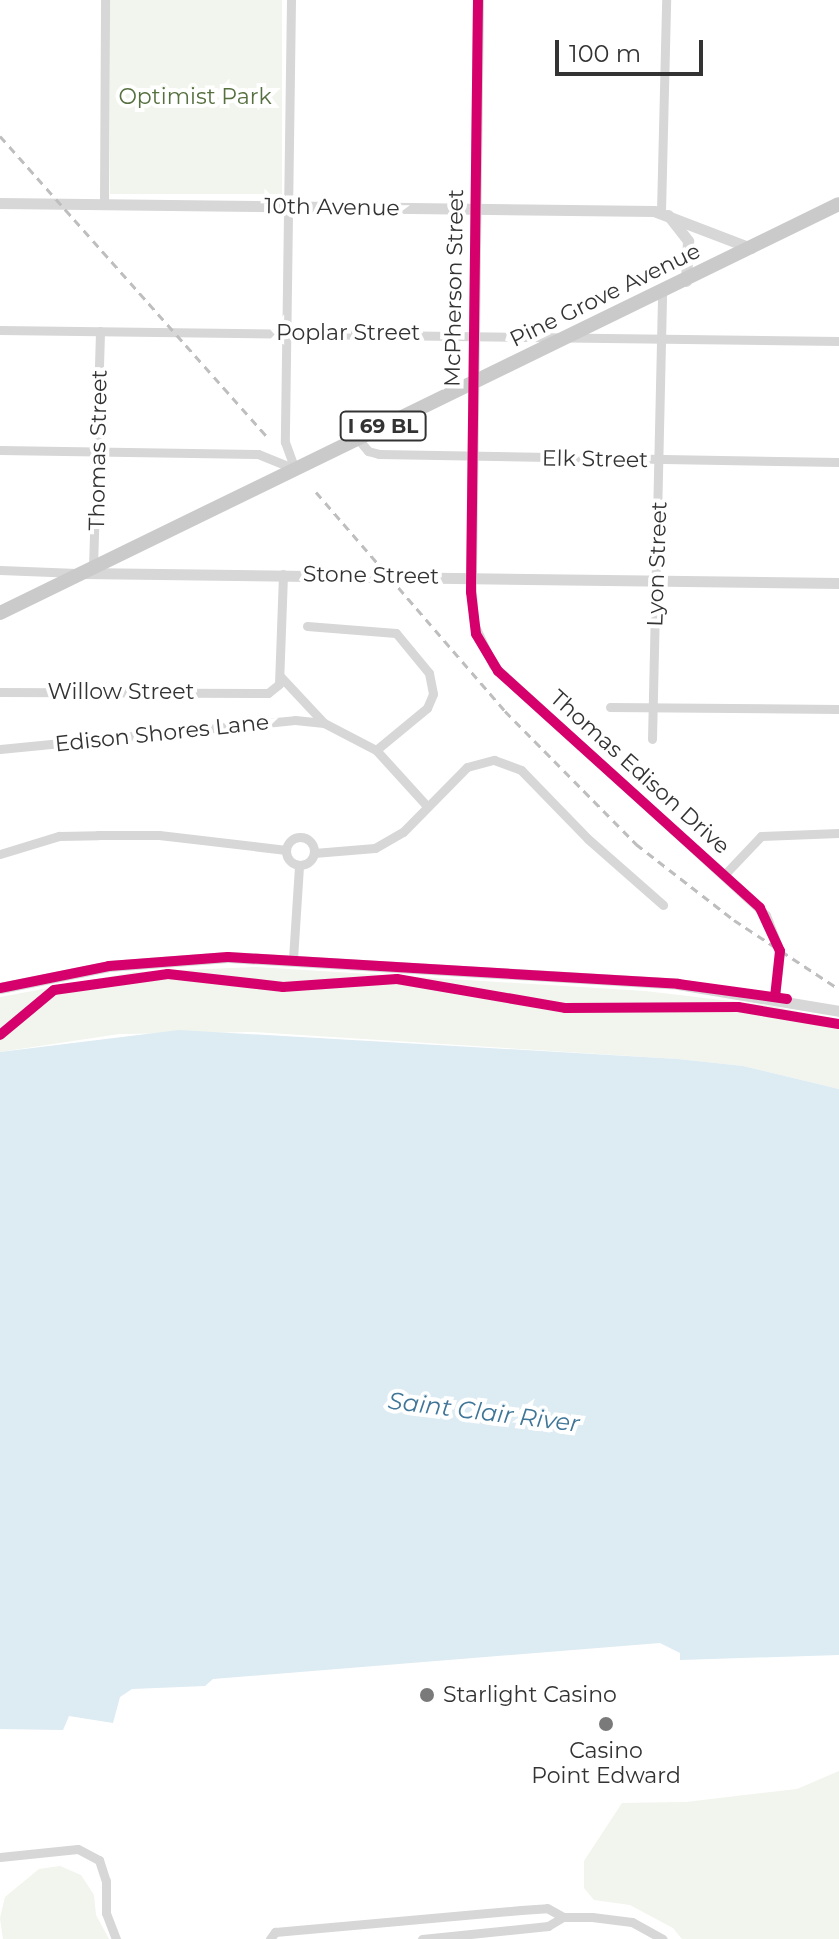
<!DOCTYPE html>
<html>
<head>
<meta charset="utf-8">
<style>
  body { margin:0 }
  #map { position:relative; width:839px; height:1939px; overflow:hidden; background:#fff; font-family:Montserrat,sans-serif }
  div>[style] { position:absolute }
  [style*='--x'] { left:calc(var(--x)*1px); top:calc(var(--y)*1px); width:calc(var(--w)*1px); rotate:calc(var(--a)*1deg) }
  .green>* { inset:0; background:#f1f5ed; transform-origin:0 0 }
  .water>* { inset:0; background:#ddebf3 }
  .minor>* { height:9px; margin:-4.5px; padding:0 4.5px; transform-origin:4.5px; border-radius:4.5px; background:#d7d7d7 }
  .minor>.ring { margin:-4.5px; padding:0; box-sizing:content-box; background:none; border:9px solid #d7d7d7; border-radius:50% }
  .tertiary>* { height:11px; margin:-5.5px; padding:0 5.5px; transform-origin:5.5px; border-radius:5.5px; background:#d7d7d7 }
  .primary>* { height:14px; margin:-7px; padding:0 7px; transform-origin:7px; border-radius:7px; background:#cacaca }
  .rail>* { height:3px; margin-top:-1.5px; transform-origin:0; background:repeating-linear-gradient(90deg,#bebebe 0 8px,transparent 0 14px) }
  .cycleway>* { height:10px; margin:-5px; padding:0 5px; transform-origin:5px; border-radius:5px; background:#d6006c }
  .dots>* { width:22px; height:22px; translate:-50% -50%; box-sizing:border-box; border:4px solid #fff; border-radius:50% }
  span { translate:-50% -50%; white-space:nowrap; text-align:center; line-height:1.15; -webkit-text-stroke:8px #fff; paint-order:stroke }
  .shield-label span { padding:2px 6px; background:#fff; border:2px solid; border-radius:6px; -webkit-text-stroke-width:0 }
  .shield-label { font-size:20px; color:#333; font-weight:700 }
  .park-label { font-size:22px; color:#56703f }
  .street-label { font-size:22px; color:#333 }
  .poi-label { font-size:22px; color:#333 }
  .left { translate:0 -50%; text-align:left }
  .water-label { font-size:24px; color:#3f7597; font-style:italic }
  .scale { position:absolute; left:555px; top:40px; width:148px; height:36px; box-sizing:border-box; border:4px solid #333; border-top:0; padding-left:10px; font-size:24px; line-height:28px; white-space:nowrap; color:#333; -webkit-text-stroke:6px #fff; paint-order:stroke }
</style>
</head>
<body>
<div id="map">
  <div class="green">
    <div style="left:110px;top:0;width:172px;height:194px"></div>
    <div style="clip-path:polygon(256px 967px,645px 991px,773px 1006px,839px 1021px,839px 1089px,743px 1066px,678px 1059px,253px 1032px,119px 1034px,0 1052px,0 997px,134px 972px)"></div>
    <div style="clip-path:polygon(839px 1771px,839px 1939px,682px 1939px,673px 1928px,630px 1905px,594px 1900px,584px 1888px,584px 1861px,622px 1803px,686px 1802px,797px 1789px)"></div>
    <div style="clip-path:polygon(60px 1866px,81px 1875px,94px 1895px,96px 1915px,109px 1939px,3px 1939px,0 1918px,5px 1897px,39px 1869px)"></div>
  </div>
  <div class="water">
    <div style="clip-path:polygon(179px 1030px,678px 1059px,743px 1066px,839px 1089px,839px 1655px,680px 1660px,680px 1653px,660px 1643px,213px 1679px,205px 1686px,132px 1689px,120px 1697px,113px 1723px,69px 1716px,63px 1730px,0 1729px,0 1052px)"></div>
  </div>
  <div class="minor">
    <div style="--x:291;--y:0;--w:442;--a:90.8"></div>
    <div style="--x:285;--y:442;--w:29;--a:70"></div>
    <div style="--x:104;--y:204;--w:204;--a:-89.7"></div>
    <div style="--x:661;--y:212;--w:212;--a:-88.6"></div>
    <div style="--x:0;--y:330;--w:839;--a:0.75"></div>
    <div style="--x:358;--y:439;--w:16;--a:50"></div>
    <div style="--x:368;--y:451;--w:11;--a:15"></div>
    <div style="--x:379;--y:454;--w:460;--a:1"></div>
    <div style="--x:0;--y:450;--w:258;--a:0.9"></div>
    <div style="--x:258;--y:454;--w:40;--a:22"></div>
    <div style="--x:93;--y:568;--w:237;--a:-88.3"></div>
    <div style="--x:0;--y:570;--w:77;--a:2.2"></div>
    <div style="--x:471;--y:577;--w:47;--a:86.3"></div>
    <div style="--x:474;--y:624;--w:45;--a:65.1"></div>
    <div style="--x:493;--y:665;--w:370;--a:42.5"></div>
    <div style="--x:766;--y:915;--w:39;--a:69"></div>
    <div style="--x:780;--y:951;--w:46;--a:96.2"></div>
    <div style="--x:307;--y:626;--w:89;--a:4.5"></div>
    <div style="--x:396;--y:633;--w:52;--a:50.5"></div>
    <div style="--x:429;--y:673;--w:21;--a:79"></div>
    <div style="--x:433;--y:694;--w:15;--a:113"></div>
    <div style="--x:427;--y:708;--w:66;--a:140.5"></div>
    <div style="--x:280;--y:676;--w:64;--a:46.9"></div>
    <div style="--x:324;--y:723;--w:59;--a:27.4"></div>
    <div style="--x:376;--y:750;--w:76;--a:47.7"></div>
    <div style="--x:0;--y:692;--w:268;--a:0.2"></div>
    <div style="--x:268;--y:693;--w:14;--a:-39"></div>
    <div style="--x:279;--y:684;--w:110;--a:-87.9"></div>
    <div style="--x:610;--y:707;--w:229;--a:0.5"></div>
    <div style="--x:652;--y:739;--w:446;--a:-88.7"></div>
    <div style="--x:0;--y:749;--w:296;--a:-5.6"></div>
    <div style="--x:295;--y:720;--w:29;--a:6"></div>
    <div class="ring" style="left:286px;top:837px;width:19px;height:19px"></div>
    <div style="--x:314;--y:853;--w:61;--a:-4.7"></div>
    <div style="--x:375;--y:848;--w:32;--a:-30"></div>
    <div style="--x:403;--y:832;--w:91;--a:-45.4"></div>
    <div style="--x:467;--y:767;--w:28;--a:-15"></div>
    <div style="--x:494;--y:760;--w:29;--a:20"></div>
    <div style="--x:521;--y:770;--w:96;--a:45.8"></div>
    <div style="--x:588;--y:839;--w:100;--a:41.3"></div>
    <div style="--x:0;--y:854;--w:62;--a:-17"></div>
    <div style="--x:59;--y:836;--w:39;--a:-1"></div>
    <div style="--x:98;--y:835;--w:61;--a:0"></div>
    <div style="--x:159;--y:835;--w:128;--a:6.7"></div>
    <div style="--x:725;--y:874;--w:52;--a:-46.5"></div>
    <div style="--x:761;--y:836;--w:78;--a:-2.2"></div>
    <div style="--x:293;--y:959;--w:94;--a:-86.3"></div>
    <div style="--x:0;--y:1857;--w:78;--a:-5.9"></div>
    <div style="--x:78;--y:1849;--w:24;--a:28"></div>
    <div style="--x:99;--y:1860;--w:22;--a:72"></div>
    <div style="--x:106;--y:1881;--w:32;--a:90"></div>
    <div style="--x:106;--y:1913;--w:28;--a:69"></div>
    <div style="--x:270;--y:1939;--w:9;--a:-54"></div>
    <div style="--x:275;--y:1932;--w:247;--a:-5.1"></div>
    <div style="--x:521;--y:1910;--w:26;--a:-4"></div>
    <div style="--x:547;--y:1908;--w:18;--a:29"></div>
    <div style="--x:422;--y:1939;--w:127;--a:-5.9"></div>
    <div style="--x:548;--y:1926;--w:17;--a:-31"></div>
    <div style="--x:563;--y:1917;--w:29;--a:0"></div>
    <div style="--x:592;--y:1917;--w:40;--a:7.1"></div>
    <div style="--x:632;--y:1922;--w:35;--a:29"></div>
  </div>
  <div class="tertiary">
    <div style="--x:0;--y:203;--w:654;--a:0.7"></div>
    <div style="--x:654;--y:211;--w:104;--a:20.9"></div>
    <div style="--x:668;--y:215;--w:33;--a:52"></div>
    <div style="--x:688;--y:241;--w:40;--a:92.9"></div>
    <div style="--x:82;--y:573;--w:757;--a:0.76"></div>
    <div style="--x:471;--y:577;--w:577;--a:-89.3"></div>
    <div style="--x:0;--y:988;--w:111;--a:-11.4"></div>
    <div style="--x:109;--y:966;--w:119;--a:-4.3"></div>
    <div style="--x:228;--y:957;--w:451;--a:3.4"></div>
    <div style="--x:678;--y:984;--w:163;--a:9.5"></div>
  </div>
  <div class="primary">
    <div style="--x:0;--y:613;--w:933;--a:-25.99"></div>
  </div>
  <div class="rail">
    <div style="--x:0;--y:136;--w:404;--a:48.4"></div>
    <div style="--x:316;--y:492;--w:289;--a:49.2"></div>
    <div style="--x:505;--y:711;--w:187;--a:45.4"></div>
    <div style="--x:636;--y:844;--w:124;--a:37.8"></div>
    <div style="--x:734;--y:920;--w:126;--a:33.3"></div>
  </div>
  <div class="cycleway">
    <div style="--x:478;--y:0;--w:592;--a:90.68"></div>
    <div style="--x:471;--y:592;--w:42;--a:83.2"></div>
    <div style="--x:476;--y:634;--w:43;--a:59.3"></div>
    <div style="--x:498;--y:671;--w:353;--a:42.1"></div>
    <div style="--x:760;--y:908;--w:47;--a:65.1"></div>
    <div style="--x:780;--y:951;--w:46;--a:96.2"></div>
    <div style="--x:0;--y:988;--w:111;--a:-11.4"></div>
    <div style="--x:109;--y:966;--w:119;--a:-4.3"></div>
    <div style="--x:228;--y:957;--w:451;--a:3.4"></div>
    <div style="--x:678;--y:984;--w:110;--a:7.8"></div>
    <div style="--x:0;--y:1035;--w:70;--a:-39.8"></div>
    <div style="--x:54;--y:990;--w:115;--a:-8"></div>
    <div style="--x:168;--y:974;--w:116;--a:6.4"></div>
    <div style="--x:283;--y:987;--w:114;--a:-4"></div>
    <div style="--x:397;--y:979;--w:170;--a:9.8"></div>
    <div style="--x:565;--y:1008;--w:173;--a:-0.3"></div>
    <div style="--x:738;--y:1007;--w:102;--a:9.6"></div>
  </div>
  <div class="dots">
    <div style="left:427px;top:1695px;background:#7a7a7a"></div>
    <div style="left:606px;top:1724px;background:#7a7a7a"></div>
  </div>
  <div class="shield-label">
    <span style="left:383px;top:426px">I 69 BL</span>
  </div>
  <div class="park-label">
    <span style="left:195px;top:97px">Optimist Park</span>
  </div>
  <div class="street-label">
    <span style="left:332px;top:207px;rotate:1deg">10th Avenue</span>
    <span style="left:454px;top:288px;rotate:-89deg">McPherson Street</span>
    <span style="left:605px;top:295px;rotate:-26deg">Pine Grove Avenue</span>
    <span style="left:348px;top:333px">Poplar Street</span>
    <span style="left:98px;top:450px;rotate:-89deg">Thomas Street</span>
    <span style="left:595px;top:459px;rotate:1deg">Elk Street</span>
    <span style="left:657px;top:564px;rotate:-88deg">Lyon Street</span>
    <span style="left:371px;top:575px;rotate:1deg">Stone Street</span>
    <span style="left:121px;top:692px">Willow Street</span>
    <span style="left:162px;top:733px;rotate:-6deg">Edison Shores Lane</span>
    <span style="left:640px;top:772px;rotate:42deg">Thomas Edison Drive</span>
  </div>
  <div class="poi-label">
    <span class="left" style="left:443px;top:1695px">Starlight Casino</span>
    <span style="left:606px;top:1763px">Casino<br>Point Edward</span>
  </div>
  <div class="water-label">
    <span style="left:484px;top:1412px;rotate:7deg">Saint Clair River</span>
  </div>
  <div class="scale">100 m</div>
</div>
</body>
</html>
